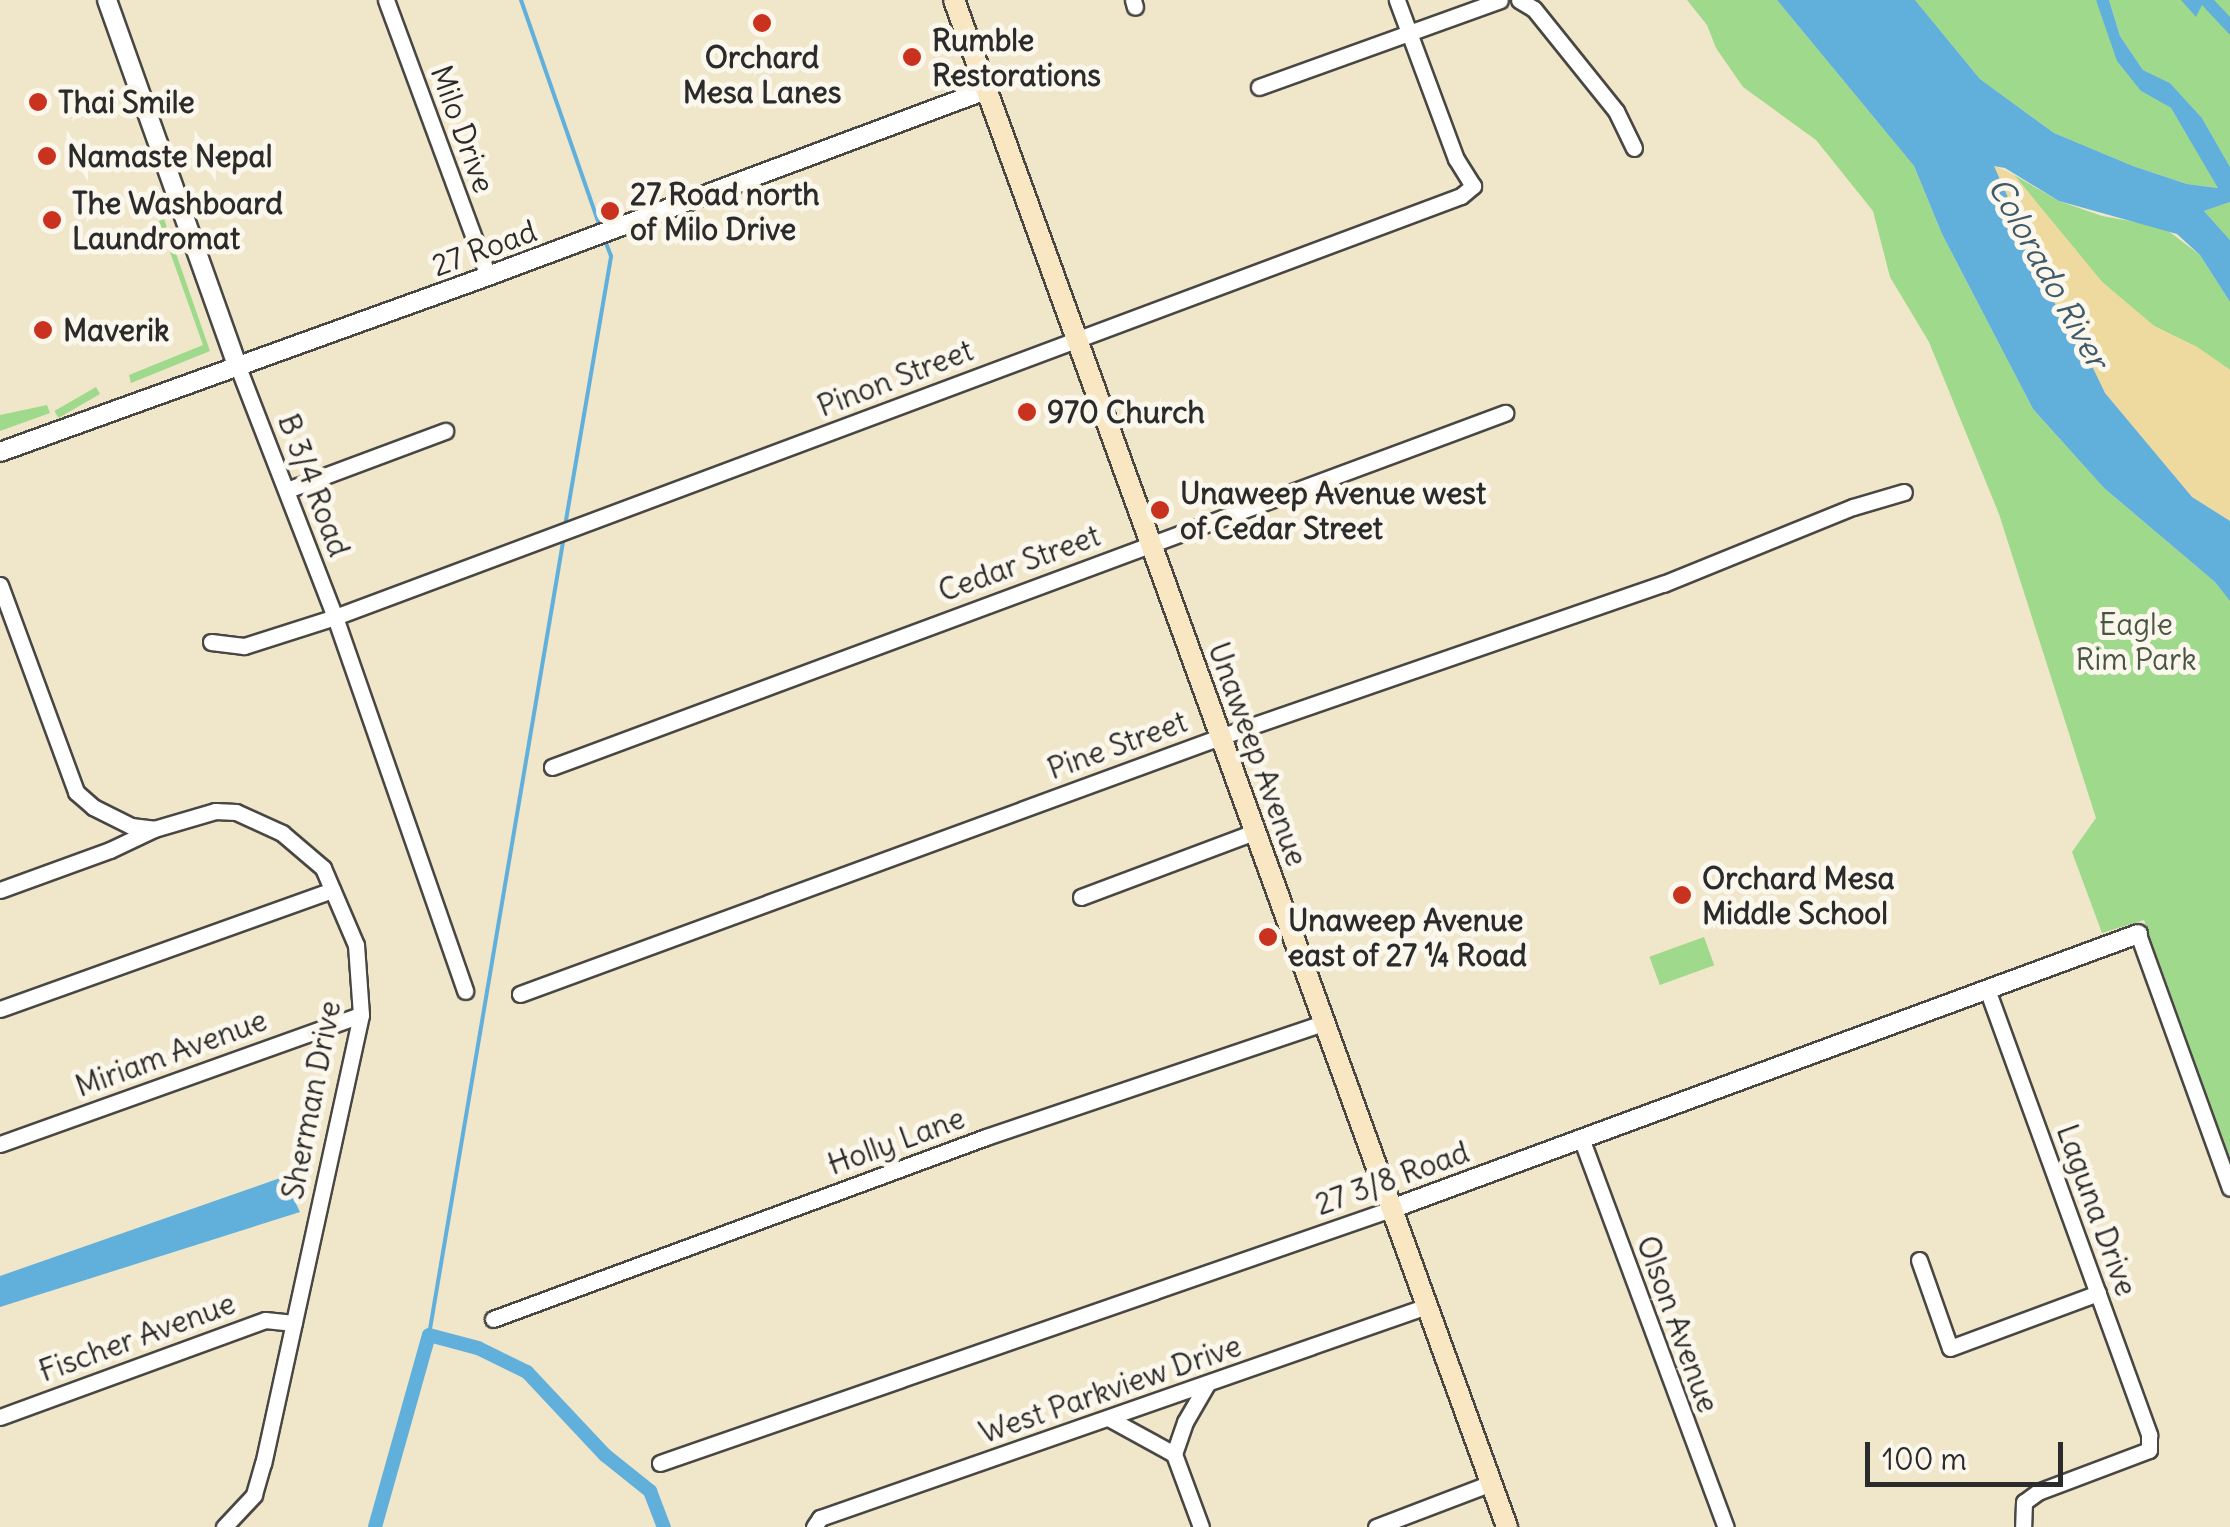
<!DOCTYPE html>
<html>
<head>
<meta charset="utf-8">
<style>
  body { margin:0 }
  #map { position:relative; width:2230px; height:1527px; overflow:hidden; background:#f0e6ca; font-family:Delius,sans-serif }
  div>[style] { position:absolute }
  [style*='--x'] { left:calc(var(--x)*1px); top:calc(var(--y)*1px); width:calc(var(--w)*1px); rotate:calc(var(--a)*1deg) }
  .green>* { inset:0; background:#9fd98b; transform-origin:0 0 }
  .sand>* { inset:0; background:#eeda9e }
  .water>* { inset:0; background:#61afdb }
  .stream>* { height:4px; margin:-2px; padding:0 2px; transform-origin:2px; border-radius:2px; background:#61afdb }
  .canal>* { height:14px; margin:-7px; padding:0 7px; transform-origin:7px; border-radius:7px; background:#61afdb }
  .roads { filter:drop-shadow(2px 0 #494743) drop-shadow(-2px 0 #494743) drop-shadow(0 2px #494743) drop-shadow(0 -2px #494743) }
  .minor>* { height:15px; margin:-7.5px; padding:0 7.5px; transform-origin:7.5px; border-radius:7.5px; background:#fff }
  .tertiary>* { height:18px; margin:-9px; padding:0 9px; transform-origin:9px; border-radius:9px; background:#fff }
  .secondary>* { height:20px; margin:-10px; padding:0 10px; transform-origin:10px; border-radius:10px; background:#f9e7c3 }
  .dots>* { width:28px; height:28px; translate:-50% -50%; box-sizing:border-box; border:5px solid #fbf7ec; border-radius:50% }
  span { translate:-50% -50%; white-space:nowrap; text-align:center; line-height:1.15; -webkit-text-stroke:10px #fbf7ec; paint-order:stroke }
  .poi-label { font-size:30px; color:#2b2b2b; font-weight:700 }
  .left { translate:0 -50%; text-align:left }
  .street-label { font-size:30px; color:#2b2b2b }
  .park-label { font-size:30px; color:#485643 }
  .water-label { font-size:32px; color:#3e5969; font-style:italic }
  .scale { position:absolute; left:1865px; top:1442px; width:198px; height:45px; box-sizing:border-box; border:5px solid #2b2b2b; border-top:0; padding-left:12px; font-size:30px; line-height:35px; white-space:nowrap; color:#2b2b2b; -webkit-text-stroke:8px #fbf7ec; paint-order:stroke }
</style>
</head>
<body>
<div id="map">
  <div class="green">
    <div style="clip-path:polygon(1687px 0,1777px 0,1914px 166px,1942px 234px,2033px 409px,2104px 488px,2215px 582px,2230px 600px,2230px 1158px,2144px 920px,2102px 933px,2072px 852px,2096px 818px,1999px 514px,1929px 342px,1890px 277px,1873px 211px,1816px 140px,1743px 87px,1716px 48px,1707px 25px)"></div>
    <div style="clip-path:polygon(1915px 0,2096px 0,2141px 91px,2171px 108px,2219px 188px,2187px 184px,2133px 166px,2054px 133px,1980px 79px)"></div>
    <div style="clip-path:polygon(2109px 0,2230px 0,2230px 167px,2202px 118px,2170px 83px,2143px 70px,2120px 36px)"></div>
    <div style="clip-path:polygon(2014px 175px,2059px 201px,2102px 216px,2163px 227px,2200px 255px,2230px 302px,2230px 370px,2197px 347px,2154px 326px,2102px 282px)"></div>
    <div style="clip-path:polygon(2230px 202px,2230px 240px,2204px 211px)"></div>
    <div style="clip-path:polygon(164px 219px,210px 351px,131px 383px,129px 375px,203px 345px,159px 221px)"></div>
    <div style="left:96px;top:387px;width:8px;height:48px;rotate:60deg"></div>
    <div style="clip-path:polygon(47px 405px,50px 413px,0 431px,0 415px)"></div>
    <div style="left:1704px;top:937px;width:30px;height:58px;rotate:70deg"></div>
  </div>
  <div class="sand">
    <div style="clip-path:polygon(1993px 165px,2014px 175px,2102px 282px,2154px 326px,2197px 347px,2230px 370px,2230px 521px,2192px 497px,2105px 393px,2080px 341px,2057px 308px,2014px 209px,1995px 178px)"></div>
  </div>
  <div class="water">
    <div style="clip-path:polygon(1777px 0,1915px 0,1980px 79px,2054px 133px,2133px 166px,2187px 184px,2218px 188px,2171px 108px,2141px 91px,2117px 61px,2096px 0,2109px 0,2120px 36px,2143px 70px,2170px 83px,2202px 118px,2230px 167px,2230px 202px,2204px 211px,2230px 240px,2230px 302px,2200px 255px,2177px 234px,2059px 201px,2005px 168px,1994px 166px,2057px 308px,2080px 341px,2105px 393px,2192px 497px,2230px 521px,2230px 601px,2215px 582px,2104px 488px,2033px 409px,1942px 234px,1914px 166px)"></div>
    <div style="clip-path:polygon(2181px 0,2214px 0,2230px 17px,2230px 35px,2202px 5px,2196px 17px)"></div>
    <div style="clip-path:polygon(283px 1177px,300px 1212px,0 1307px,0 1276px)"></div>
  </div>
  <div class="stream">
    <div style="--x:521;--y:0;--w:240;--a:70.8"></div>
    <div style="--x:565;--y:526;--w:274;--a:-80.3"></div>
    <div style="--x:611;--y:256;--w:17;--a:-111"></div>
    <div style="--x:429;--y:1335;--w:810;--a:-80.41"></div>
  </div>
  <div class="canal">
    <div style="--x:375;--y:1527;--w:199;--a:-74.3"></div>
    <div style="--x:429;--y:1335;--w:51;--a:14.9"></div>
    <div style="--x:478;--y:1348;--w:55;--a:26.1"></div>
    <div style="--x:527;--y:1372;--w:114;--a:46.8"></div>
    <div style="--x:605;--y:1455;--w:58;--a:38.7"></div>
    <div style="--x:650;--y:1491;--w:39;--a:69"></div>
  </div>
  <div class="roads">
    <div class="minor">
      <div style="--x:386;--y:0;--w:294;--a:69.7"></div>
      <div style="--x:1133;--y:0;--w:7;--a:74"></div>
      <div style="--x:1519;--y:0;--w:17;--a:31"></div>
      <div style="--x:1534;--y:9;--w:131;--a:51.2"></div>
      <div style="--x:1616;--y:111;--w:41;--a:64.1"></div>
      <div style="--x:1259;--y:87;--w:256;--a:-19.8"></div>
      <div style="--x:238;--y:367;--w:268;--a:68.8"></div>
      <div style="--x:335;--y:617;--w:396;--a:70.8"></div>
      <div style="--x:287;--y:490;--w:169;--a:-20.5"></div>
      <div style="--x:0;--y:585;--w:221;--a:69.8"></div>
      <div style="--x:76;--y:792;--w:23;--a:41"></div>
      <div style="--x:93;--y:807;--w:42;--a:26.6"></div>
      <div style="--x:131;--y:826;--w:23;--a:7"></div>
      <div style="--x:154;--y:829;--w:64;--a:-16.4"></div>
      <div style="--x:215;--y:811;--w:21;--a:3"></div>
      <div style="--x:236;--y:812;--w:51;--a:24.5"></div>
      <div style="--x:282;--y:833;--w:54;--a:40.5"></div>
      <div style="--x:323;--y:868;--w:84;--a:66.8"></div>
      <div style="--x:356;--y:945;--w:70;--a:85.9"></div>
      <div style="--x:361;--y:1015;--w:459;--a:102.3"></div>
      <div style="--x:263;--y:1463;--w:33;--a:106"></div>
      <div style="--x:254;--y:1495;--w:44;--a:133.2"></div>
      <div style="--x:211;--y:642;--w:33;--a:7"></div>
      <div style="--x:244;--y:646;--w:96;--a:-17.7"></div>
      <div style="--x:335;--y:617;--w:1202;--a:-20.5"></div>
      <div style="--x:1461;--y:196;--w:16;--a:-40"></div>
      <div style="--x:1473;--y:186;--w:32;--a:-122"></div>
      <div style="--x:1456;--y:159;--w:170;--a:-110.4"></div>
      <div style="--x:552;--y:767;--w:1017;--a:-20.38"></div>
      <div style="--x:0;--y:890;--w:117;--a:-20"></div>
      <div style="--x:110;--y:850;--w:49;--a:-25.5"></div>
      <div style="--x:1081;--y:897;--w:185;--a:-20.6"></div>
      <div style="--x:2138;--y:934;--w:270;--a:70.1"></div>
      <div style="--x:1987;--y:989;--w:475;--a:70"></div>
      <div style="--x:2149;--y:1435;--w:15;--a:90"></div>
      <div style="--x:2149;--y:1450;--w:119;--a:159.3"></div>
      <div style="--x:2038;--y:1492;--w:17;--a:144"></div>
      <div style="--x:2024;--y:1502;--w:25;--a:92"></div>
      <div style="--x:520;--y:994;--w:746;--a:-20.16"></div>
      <div style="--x:1220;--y:737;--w:469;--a:-19.1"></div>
      <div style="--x:1663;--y:584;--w:205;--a:-22.1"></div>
      <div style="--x:1853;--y:507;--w:53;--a:-16.4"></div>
      <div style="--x:0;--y:1009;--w:353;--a:-19.7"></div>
      <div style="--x:1581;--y:1138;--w:415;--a:69.6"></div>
      <div style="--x:0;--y:1144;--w:383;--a:-19.7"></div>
      <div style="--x:1919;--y:1260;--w:93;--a:70.6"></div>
      <div style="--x:1950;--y:1348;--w:158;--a:-20.4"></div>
      <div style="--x:493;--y:1319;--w:526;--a:-20.26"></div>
      <div style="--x:986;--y:1137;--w:355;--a:-18.7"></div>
      <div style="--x:0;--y:1417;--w:282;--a:-20.1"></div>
      <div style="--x:265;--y:1320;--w:29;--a:6"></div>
      <div style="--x:1110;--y:1419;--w:73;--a:28.7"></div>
      <div style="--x:660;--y:1463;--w:774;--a:-19.16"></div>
      <div style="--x:814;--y:1527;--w:11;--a:-56"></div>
      <div style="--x:820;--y:1518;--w:643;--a:-19.25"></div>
      <div style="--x:1201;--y:1527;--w:78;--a:-110.3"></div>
      <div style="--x:1174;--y:1454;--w:34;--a:-71"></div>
      <div style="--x:1185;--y:1422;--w:44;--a:-59.9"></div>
      <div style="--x:1376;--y:1527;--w:123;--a:-20.9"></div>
    </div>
    <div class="tertiary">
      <div style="--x:107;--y:0;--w:390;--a:70.4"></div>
      <div style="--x:0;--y:452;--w:519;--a:-19.83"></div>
      <div style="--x:488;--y:276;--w:532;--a:-20.48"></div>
      <div style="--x:1391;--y:1209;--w:796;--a:-20.21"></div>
    </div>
    <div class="secondary">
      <div style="--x:954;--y:0;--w:1624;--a:70.09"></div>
    </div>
  </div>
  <div class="dots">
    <div style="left:762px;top:23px;background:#c8321e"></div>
    <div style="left:912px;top:57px;background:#c8321e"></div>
    <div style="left:38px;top:102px;background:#c8321e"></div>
    <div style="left:47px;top:156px;background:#c8321e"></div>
    <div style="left:610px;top:211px;background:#c8321e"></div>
    <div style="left:52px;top:220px;background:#c8321e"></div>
    <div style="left:43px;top:330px;background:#c8321e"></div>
    <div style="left:1027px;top:412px;background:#c8321e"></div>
    <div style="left:1160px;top:510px;background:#c8321e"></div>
    <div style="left:1682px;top:895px;background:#c8321e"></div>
    <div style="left:1268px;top:937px;background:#c8321e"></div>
  </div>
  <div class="poi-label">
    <span class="left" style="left:932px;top:57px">Rumble<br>Restorations</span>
    <span style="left:762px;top:74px">Orchard<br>Mesa Lanes</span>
    <span class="left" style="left:58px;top:102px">Thai Smile</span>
    <span class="left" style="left:67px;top:156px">Namaste Nepal</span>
    <span class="left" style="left:630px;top:211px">27 Road north<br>of Milo Drive</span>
    <span class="left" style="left:72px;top:220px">The Washboard<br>Laundromat</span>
    <span class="left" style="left:63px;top:330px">Maverik</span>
    <span class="left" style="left:1047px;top:412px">970 Church</span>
    <span class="left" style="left:1180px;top:510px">Unaweep Avenue west<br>of Cedar Street</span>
    <span class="left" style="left:1702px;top:895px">Orchard Mesa<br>Middle School</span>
    <span class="left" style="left:1288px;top:937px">Unaweep Avenue<br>east of 27 ¼ Road</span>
  </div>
  <div class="street-label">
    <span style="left:463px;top:129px;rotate:70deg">Milo Drive</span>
    <span style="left:484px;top:248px;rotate:-20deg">27 Road</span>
    <span style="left:895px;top:378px;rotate:-21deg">Pinon Street</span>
    <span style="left:314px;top:485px;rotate:69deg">B 3/4 Road</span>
    <span style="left:1019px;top:563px;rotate:-20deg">Cedar Street</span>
    <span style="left:1117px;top:745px;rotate:-20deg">Pine Street</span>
    <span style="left:1258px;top:754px;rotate:70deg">Unaweep Avenue</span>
    <span style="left:171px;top:1053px;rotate:-20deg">Miriam Avenue</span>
    <span style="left:311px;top:1100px;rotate:-79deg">Sherman Drive</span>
    <span style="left:896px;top:1141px;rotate:-20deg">Holly Lane</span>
    <span style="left:1392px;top:1178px;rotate:-20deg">27 3/8 Road</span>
    <span style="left:2097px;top:1210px;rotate:70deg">Laguna Drive</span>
    <span style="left:1678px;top:1324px;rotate:70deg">Olson Avenue</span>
    <span style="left:137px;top:1337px;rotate:-20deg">Fischer Avenue</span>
    <span style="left:1110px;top:1389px;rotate:-19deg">West Parkview Drive</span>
  </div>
  <div class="park-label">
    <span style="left:2136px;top:641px">Eagle<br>Rim Park</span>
  </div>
  <div class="water-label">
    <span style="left:2048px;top:273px;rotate:61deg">Colorado River</span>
  </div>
  <div class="scale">100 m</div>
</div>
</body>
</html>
